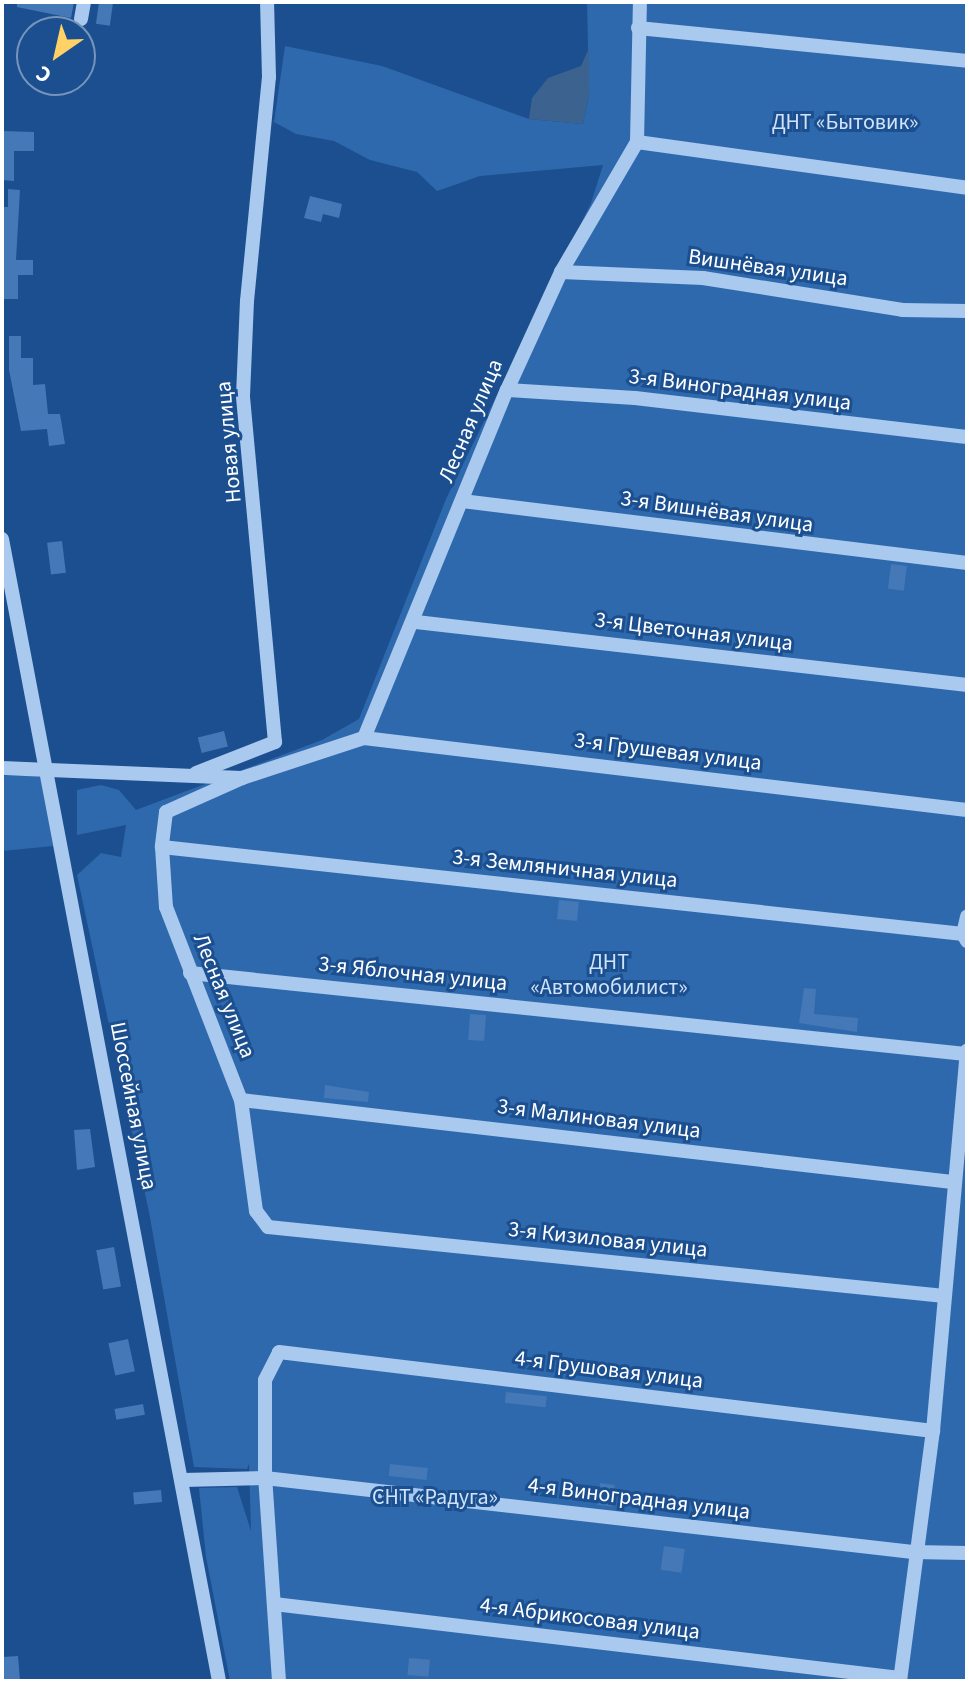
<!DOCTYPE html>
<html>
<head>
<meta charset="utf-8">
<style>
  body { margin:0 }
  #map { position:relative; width:969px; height:1683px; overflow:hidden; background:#1b4f8f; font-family:"Source Sans 3",sans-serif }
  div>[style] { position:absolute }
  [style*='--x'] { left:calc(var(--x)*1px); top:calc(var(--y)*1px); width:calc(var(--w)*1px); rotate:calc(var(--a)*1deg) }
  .green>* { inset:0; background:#2e69ad }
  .water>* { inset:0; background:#3c6290 }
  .building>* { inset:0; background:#4478b7; transform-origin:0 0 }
  .minor>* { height:14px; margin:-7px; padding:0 7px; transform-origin:7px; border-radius:7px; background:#a9c9ee }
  span { translate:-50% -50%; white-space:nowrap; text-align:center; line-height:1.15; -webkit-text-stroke:6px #1b4f8f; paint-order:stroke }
  .park-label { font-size:22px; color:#cfe3fa }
  .street-label { font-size:22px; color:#fff }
  .frame { position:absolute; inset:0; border:4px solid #fff; pointer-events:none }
  .north { position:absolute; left:16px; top:16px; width:80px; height:80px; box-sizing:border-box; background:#1b4f8f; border:2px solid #7695bc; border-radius:50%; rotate:214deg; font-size:22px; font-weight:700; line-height:32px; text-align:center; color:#fff }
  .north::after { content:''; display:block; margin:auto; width:28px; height:36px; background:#ffd166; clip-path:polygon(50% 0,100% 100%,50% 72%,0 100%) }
</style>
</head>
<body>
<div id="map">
  <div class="green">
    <div style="clip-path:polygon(587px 2px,967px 2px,967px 1681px,230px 1681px,206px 1557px,199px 1488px,237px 1487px,251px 1531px,249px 1464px,247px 1469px,194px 1467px,149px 1212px,77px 875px,101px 853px,121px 857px,126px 825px,77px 835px,77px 790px,101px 785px,119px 790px,136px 810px,322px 740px,359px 719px,446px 499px,591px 203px,603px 165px,480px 176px,437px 191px,417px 172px,370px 160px,334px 141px,296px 134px,274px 122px,285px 46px,382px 66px,529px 119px,583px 124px,589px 95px)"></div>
    <div style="clip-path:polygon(40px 775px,53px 846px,2px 851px,2px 776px)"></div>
  </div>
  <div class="water">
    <div style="clip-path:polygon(589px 48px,589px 95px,583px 124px,529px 119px,532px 98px,548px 78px,581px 66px)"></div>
  </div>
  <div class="building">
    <div style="clip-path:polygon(17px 2px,74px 2px,71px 18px,17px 7px)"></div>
    <div style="left:99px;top:2px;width:14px;height:22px;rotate:8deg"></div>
    <div style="clip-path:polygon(2px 131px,34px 132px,34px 151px,14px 151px,14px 181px,2px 180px)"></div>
    <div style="clip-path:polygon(8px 189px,20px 190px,16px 260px,33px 260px,33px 275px,18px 275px,18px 299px,2px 299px,2px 207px,8px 207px)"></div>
    <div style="clip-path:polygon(310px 196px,342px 204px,339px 218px,323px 214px,321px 222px,304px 218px)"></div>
    <div style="clip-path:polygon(9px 336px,21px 336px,21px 358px,33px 358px,33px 385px,45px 384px,48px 414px,60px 414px,65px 444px,49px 446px,47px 429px,21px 431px,9px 370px)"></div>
    <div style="left:62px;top:541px;width:32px;height:15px;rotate:83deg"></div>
    <div style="left:891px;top:564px;width:16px;height:25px;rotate:7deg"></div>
    <div style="left:224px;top:731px;width:16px;height:27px;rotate:76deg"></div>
    <div style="left:559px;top:900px;width:20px;height:19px;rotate:6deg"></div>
    <div style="clip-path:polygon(804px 988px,816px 989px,814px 1014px,858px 1018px,857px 1032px,799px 1023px)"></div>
    <div style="left:470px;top:1014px;width:16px;height:26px;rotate:4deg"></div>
    <div style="clip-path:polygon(325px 1085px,369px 1092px,368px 1102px,324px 1098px)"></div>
    <div style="clip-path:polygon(90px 1129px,95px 1167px,77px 1170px,74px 1130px)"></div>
    <div style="left:114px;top:1247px;width:40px;height:18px;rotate:80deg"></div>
    <div style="left:128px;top:1339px;width:33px;height:20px;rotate:78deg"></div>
    <div style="left:506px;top:1392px;width:41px;height:11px;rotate:6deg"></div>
    <div style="left:143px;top:1404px;width:11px;height:29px;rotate:80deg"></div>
    <div style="left:390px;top:1464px;width:38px;height:12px;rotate:6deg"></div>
    <div style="left:600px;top:1483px;width:15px;height:22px;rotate:8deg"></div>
    <div style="left:161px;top:1490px;width:12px;height:28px;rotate:85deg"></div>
    <div style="left:664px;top:1546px;width:21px;height:24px;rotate:8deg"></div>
    <div style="clip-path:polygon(18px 1656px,20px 1681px,2px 1681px,2px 1657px)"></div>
    <div style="left:409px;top:1658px;width:21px;height:17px;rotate:5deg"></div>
  </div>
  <div class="minor">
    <div style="--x:81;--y:19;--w:17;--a:-80"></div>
    <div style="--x:638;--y:28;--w:331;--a:5.7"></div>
    <div style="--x:637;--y:142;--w:333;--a:7.9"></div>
    <div style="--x:561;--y:272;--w:142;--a:2.4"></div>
    <div style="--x:703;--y:278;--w:202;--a:9.1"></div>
    <div style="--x:902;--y:310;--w:65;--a:0.9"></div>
    <div style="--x:507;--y:390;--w:128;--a:3.6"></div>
    <div style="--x:635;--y:398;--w:334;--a:6.7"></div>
    <div style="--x:462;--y:501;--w:509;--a:7"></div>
    <div style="--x:2;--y:539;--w:1162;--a:79.24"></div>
    <div style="--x:416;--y:622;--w:555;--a:6.52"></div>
    <div style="--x:364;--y:738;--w:376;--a:-67.7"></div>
    <div style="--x:507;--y:390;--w:130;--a:-65.4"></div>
    <div style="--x:561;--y:272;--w:151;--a:-59.7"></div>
    <div style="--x:637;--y:142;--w:140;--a:-88.8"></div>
    <div style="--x:2;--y:768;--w:240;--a:2.4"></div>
    <div style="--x:242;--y:778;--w:128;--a:-18.2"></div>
    <div style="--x:364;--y:738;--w:607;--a:6.81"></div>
    <div style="--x:196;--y:773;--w:85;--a:-21.4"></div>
    <div style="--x:275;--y:742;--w:347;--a:-95.3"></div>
    <div style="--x:243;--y:396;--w:95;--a:-87.6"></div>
    <div style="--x:247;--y:301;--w:225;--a:-84.4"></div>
    <div style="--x:269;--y:77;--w:75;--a:-91.5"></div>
    <div style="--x:242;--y:778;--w:83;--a:155.9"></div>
    <div style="--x:166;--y:812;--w:35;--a:97"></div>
    <div style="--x:162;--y:847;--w:60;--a:86.2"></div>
    <div style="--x:166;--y:907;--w:207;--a:68.8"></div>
    <div style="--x:241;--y:1100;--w:112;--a:82.3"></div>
    <div style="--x:256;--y:1211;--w:20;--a:53"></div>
    <div style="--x:268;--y:1227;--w:680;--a:5.83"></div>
    <div style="--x:162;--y:847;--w:806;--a:6.2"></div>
    <div style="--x:967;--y:941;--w:8;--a:-120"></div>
    <div style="--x:963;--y:934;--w:18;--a:-77"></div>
    <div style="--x:190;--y:973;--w:780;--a:5.96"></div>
    <div style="--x:241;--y:1100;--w:716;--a:6.58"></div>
    <div style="--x:183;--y:1480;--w:82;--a:-1.4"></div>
    <div style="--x:265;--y:1478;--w:652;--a:6.51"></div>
    <div style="--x:913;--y:1552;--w:54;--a:1.1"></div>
    <div style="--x:274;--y:1604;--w:630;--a:6.74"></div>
    <div style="--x:279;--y:1681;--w:203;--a:-93.9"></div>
    <div style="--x:265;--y:1478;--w:98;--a:-90"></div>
    <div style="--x:265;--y:1380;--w:31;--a:-63"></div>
    <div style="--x:279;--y:1352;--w:659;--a:6.89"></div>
    <div style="--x:900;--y:1681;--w:252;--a:-82.5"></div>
    <div style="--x:933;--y:1431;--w:382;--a:-84.9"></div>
  </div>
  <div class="park-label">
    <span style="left:845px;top:123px">ДНТ «Бытовик»</span>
    <span style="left:609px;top:975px">ДНТ<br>«Автомобилист»</span>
    <span style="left:435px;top:1498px">СНТ «Радуга»</span>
  </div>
  <div class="street-label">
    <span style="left:768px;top:268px;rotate:8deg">Вишнёвая улица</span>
    <span style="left:740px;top:390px;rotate:7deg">3-я Виноградная улица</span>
    <span style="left:471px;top:421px;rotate:-67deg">Лесная улица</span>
    <span style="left:229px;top:442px;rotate:-95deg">Новая улица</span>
    <span style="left:717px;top:512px;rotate:8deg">3-я Вишнёвая улица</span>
    <span style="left:694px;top:632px;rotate:7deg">3-я Цветочная улица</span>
    <span style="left:668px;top:752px;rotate:7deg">3-я Грушевая улица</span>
    <span style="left:565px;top:869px;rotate:6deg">3-я Земляничная улица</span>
    <span style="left:413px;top:974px;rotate:6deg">3-я Яблочная улица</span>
    <span style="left:224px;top:996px;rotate:68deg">Лесная улица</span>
    <span style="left:133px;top:1106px;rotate:79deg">Шоссейная улица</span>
    <span style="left:599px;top:1119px;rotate:7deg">3-я Малиновая улица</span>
    <span style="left:608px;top:1240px;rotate:6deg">3-я Кизиловая улица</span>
    <span style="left:609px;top:1370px;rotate:7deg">4-я Грушовая улица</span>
    <span style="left:639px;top:1499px;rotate:7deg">4-я Виноградная улица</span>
    <span style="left:590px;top:1619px;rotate:7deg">4-я Абрикосовая улица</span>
  </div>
  <div class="frame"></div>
  <div class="north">С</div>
</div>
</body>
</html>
